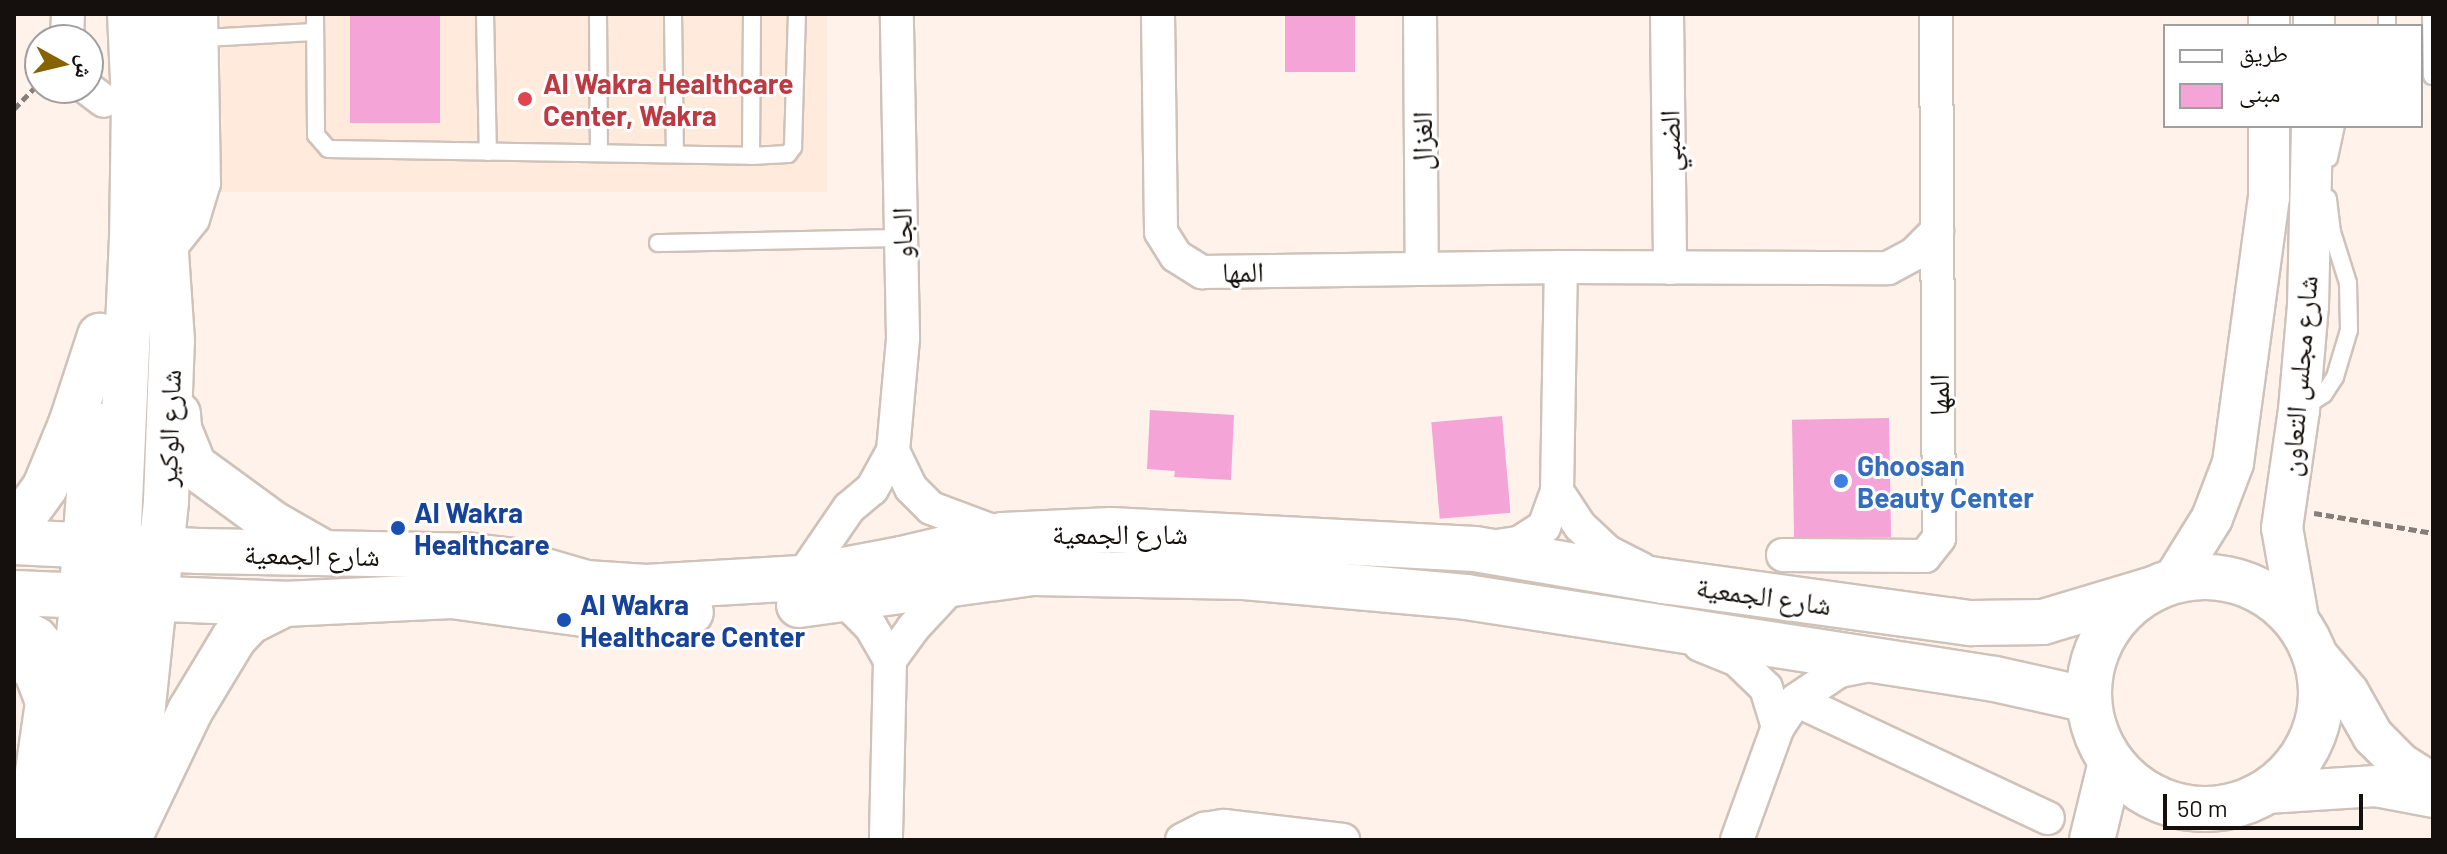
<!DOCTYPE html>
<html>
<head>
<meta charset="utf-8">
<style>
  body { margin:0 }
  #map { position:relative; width:2447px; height:854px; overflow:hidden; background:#fef2eb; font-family:Barlow,"Noto Naskh Arabic",sans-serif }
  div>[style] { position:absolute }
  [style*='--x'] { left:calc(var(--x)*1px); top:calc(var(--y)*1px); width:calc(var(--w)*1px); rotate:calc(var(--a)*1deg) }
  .built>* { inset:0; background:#ffeadb; transform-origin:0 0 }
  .building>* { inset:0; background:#f4a4d7; transform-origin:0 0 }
  .path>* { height:5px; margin-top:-2.5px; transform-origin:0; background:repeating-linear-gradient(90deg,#877e79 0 8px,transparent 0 12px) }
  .roads { filter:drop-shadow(2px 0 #cfc2b9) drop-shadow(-2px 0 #cfc2b9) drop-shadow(0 2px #cfc2b9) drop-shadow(0 -2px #cfc2b9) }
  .service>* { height:16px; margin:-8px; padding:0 8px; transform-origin:8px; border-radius:8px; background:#fff }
  .minor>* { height:32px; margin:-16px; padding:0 16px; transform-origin:16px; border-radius:16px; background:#fff }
  .tertiary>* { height:40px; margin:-20px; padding:0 20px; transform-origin:20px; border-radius:20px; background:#fff }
  .secondary>* { height:44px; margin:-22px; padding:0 22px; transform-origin:22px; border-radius:22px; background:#fff }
  .secondary>.ring { margin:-22px; padding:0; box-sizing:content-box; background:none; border:44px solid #fff; border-radius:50% }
  .dots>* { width:22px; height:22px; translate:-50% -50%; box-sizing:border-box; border:4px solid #fff; border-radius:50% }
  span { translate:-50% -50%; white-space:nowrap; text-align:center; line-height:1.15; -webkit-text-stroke:6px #fff; paint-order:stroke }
  .health-label { font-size:28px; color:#be3a42; font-weight:700 }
  .left { translate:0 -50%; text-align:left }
  .street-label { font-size:28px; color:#15100d }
  .shop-label { font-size:28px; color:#366cbe; font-weight:700 }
  .transit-label { font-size:28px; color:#164399; font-weight:700 }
  .frame { position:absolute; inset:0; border:16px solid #15100d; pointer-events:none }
  .legend { position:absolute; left:2163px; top:24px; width:260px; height:104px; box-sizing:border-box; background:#fff; border:2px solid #a19f9e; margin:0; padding:10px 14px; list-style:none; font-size:24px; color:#15100d }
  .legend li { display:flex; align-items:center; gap:16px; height:40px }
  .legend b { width:40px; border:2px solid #a19f9e }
  .north { position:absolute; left:24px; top:24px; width:80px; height:80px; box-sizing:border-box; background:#fff; border:2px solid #a19f9e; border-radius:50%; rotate:98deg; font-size:22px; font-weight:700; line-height:32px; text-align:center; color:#15100d }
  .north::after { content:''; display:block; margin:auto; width:28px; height:36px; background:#876300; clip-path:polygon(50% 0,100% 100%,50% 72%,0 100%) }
  .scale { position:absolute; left:2163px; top:794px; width:200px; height:36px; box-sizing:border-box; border:4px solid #15100d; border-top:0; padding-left:10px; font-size:24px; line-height:28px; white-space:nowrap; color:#15100d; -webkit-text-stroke:6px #fff; paint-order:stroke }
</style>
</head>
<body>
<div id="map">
  <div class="built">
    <div style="left:221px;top:14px;width:606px;height:178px"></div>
  </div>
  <div class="building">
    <div style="left:350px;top:14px;width:90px;height:109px"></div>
    <div style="left:1285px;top:14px;width:70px;height:58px"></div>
    <div style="clip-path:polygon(1150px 410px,1234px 415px,1231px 480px,1174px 477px,1175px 471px,1147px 469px)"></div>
    <div style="left:1502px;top:416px;width:97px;height:71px;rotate:85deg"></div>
    <div style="left:1889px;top:418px;width:119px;height:97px;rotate:89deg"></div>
  </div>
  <div class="path">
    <div style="--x:14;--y:109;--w:37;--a:-46"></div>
    <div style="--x:2314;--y:513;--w:121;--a:9.5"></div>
  </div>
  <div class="roads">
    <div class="service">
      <div style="--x:315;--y:14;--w:121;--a:89.5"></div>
      <div style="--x:316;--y:135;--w:18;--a:49"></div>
      <div style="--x:328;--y:149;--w:423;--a:0.9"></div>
      <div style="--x:751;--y:156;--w:37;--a:-3"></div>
      <div style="--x:788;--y:154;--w:9;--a:-54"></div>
      <div style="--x:793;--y:147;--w:133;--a:-88.3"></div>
      <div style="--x:485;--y:14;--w:138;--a:88.8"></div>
      <div style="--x:598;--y:14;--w:137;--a:89.6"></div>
      <div style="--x:673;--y:14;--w:140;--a:89.2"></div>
      <div style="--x:2387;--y:14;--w:12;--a:90"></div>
      <div style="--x:2431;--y:14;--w:62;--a:89.1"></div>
      <div style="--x:203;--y:38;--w:112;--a:-3.1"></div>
      <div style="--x:751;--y:156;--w:142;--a:-89.6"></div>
      <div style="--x:2329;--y:158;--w:33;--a:-78"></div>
      <div style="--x:658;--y:243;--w:243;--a:-1.2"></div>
      <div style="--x:2304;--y:407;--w:24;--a:-33"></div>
      <div style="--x:2324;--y:394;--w:20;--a:-57"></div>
      <div style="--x:2335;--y:377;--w:49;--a:-73.4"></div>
      <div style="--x:2349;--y:330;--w:47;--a:-91.2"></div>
      <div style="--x:2348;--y:283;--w:53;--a:-107.4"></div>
      <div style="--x:2332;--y:232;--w:34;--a:-97"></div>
    </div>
    <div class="minor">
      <div style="--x:1158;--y:14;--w:218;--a:89.2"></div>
      <div style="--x:1161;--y:232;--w:28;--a:58"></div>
      <div style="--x:1176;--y:256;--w:31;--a:32"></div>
      <div style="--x:1202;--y:272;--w:359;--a:-0.8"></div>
      <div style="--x:1561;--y:267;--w:327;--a:0.2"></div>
      <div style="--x:1888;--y:268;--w:30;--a:-28"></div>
      <div style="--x:1914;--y:254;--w:33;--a:-45"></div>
      <div style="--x:1420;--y:14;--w:255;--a:89.6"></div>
      <div style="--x:1667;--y:14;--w:254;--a:89.3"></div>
      <div style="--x:67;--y:40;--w:26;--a:-88"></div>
      <div style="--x:87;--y:88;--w:21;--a:37"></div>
      <div style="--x:166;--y:253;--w:43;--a:-51.5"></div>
      <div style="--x:193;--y:219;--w:38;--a:-73"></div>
      <div style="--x:204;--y:183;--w:169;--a:-91"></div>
      <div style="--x:893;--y:451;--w:41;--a:64.1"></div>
      <div style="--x:911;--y:488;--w:28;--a:45"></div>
      <div style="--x:931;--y:508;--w:77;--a:20.6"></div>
      <div style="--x:1557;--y:491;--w:42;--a:56.7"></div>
      <div style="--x:1580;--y:526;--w:38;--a:43"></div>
      <div style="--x:1608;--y:552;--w:37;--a:27"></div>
      <div style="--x:1490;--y:547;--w:29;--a:-8"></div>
      <div style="--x:1519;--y:543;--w:30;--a:-33"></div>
      <div style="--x:1544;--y:527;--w:38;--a:-70"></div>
      <div style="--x:1557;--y:491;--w:224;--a:-89"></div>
      <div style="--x:1783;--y:555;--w:142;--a:0.4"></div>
      <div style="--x:1925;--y:556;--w:23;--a:-52"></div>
      <div style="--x:1939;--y:538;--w:524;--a:-90.33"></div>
      <div style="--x:801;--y:578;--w:85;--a:-55.6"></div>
      <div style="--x:849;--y:508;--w:30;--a:-40"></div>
      <div style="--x:872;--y:489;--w:43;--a:-61.1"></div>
      <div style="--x:893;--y:451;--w:113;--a:-84.9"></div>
      <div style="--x:903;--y:338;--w:324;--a:-91.1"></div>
      <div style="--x:838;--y:602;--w:11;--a:15"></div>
      <div style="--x:849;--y:605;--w:31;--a:45"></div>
      <div style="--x:871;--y:627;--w:38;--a:60"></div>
      <div style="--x:890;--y:660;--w:180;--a:91.3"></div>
      <div style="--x:1700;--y:645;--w:40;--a:22"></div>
      <div style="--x:1737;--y:660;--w:40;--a:44"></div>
      <div style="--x:1766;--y:688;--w:41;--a:72.9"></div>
      <div style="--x:14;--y:660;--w:22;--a:39"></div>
      <div style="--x:31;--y:674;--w:30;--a:69"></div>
      <div style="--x:42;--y:702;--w:139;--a:98.2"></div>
      <div style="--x:890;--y:660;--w:39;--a:-54"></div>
      <div style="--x:913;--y:628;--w:62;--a:-47"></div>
      <div style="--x:1796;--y:700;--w:278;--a:25.1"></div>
      <div style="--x:1182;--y:840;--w:25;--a:-27"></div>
      <div style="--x:1204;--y:829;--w:20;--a:-9"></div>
      <div style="--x:1224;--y:826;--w:120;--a:6.7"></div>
      <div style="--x:1737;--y:840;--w:120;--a:-70.1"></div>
      <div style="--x:1778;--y:727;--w:32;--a:-56"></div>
      <div style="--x:1796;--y:700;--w:52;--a:-34"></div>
      <div style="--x:1839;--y:671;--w:33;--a:-11"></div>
    </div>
    <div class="tertiary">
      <div style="--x:2269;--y:26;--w:12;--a:-90"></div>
      <div style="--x:2314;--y:26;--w:12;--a:-90"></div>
      <div style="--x:2173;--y:581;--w:74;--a:-58.2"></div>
      <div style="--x:2212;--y:518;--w:59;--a:-69.1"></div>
      <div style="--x:2233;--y:463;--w:268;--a:-82.3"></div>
      <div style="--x:2269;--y:197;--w:71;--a:-90"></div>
      <div style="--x:2299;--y:624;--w:97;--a:-100"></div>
      <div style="--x:2282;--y:528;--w:119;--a:-81.8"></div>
      <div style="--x:2299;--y:410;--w:104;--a:-85.1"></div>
      <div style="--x:2308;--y:306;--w:180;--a:-88.7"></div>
      <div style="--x:2315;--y:653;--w:51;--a:49.8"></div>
      <div style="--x:2348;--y:692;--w:51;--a:60.4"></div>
      <div style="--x:2373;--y:736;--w:40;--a:45"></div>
      <div style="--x:2401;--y:764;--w:38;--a:32"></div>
      <div style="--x:2267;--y:793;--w:109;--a:-3.7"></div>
      <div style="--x:2376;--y:786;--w:58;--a:10.9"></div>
      <div style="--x:133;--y:820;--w:221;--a:-84"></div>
      <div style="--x:55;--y:840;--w:245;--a:-83.9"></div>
    </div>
    <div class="secondary">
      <div style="--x:130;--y:14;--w:87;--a:87.4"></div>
      <div style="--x:134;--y:101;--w:137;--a:90.8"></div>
      <div style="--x:132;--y:238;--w:309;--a:92.6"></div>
      <div style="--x:118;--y:547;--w:28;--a:64"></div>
      <div style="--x:178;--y:414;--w:15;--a:86"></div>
      <div style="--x:179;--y:429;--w:40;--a:68"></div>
      <div style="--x:194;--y:466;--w:100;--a:36.1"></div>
      <div style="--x:275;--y:525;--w:53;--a:29.5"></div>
      <div style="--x:14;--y:530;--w:53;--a:-54.2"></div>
      <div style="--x:45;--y:487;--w:68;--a:-67.6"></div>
      <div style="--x:71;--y:424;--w:93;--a:-71.8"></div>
      <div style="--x:14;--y:542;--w:185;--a:2.8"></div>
      <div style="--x:199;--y:551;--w:274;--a:1"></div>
      <div style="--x:473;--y:556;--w:38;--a:7"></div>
      <div style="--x:511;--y:561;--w:78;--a:16.3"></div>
      <div style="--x:586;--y:583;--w:60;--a:3.8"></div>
      <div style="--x:646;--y:587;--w:155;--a:-3.3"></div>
      <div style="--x:801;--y:578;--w:103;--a:-10.7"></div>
      <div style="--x:902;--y:559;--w:104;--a:-13.4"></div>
      <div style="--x:1003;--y:535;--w:108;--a:-2.7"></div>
      <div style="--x:1111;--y:530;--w:364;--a:3"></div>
      <div style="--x:1475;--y:549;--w:191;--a:9.7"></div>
      <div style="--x:1663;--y:581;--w:311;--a:7.8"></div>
      <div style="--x:1971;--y:623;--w:72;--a:-0.8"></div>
      <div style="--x:2043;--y:622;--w:115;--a:-16.7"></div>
      <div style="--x:83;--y:575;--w:151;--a:-85.8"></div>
      <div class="ring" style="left:2089px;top:577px;width:188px;height:188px"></div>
      <div style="--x:158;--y:579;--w:78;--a:-84.1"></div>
      <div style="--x:166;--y:501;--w:160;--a:-87.9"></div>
      <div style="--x:172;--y:341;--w:88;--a:-93.9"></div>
      <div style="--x:166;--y:253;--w:163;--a:-88.2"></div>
      <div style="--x:171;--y:90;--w:76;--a:-93"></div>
      <div style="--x:14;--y:593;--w:270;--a:2.3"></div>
      <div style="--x:284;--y:604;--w:168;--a:-2.7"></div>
      <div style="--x:452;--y:596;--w:162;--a:7.8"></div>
      <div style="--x:612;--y:618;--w:79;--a:-4.3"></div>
      <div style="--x:799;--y:605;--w:236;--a:-7.8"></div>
      <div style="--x:1033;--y:573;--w:211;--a:1.1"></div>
      <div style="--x:1244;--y:577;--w:223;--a:5.1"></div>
      <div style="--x:1466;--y:597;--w:535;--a:8.81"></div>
      <div style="--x:1995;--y:679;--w:96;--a:12.6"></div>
      <div style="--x:14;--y:627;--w:24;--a:30"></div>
      <div style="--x:35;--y:639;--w:18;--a:49"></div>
      <div style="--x:47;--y:653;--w:30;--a:67"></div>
      <div style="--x:59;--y:681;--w:41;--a:80.1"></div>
      <div style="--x:132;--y:832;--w:134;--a:-64.4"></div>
      <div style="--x:190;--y:711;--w:85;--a:-58.9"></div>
      <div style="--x:234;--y:638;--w:22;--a:-47"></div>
      <div style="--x:249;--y:622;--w:39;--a:-27"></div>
      <div style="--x:92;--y:840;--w:243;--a:-84.3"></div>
      <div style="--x:116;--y:598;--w:28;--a:-113"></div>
      <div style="--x:2092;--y:840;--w:80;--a:-76.3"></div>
    </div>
  </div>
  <div class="dots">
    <div style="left:525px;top:99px;background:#e0444e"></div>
    <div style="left:1841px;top:481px;background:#3f7fe0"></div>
    <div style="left:398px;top:528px;background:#1a4fb4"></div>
    <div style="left:564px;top:620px;background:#1a4fb4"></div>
  </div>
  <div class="health-label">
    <span class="left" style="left:543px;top:99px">Al Wakra Healthcare<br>Center, Wakra</span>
  </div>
  <div class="street-label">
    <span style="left:1421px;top:141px;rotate:-90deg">الغزال</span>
    <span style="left:1669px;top:141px;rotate:-91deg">الضبي</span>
    <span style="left:901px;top:233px;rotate:-91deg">الجاو</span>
    <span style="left:1243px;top:271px;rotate:-1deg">المها</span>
    <span style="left:2298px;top:376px;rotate:-85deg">شارع مجلس التعاون</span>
    <span style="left:1938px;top:395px;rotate:-90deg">المها</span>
    <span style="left:168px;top:428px;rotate:-88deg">شارع الوكير</span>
    <span style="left:1120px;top:533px">شارع الجمعية</span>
    <span style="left:312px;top:554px;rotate:1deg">شارع الجمعية</span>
    <span style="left:1764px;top:595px;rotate:8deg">شارع الجمعية</span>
  </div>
  <div class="shop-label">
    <span class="left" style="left:1857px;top:481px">Ghoosan<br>Beauty Center</span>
  </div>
  <div class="transit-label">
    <span class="left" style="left:414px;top:528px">Al Wakra<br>Healthcare</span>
    <span class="left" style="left:580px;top:620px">Al Wakra<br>Healthcare Center</span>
  </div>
  <div class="frame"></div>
  <ul class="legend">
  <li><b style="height:10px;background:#fff"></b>طريق</li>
  <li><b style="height:22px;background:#f4a4d7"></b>مبنى</li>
  </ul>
  <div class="north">ش</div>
  <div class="scale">50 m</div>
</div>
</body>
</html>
